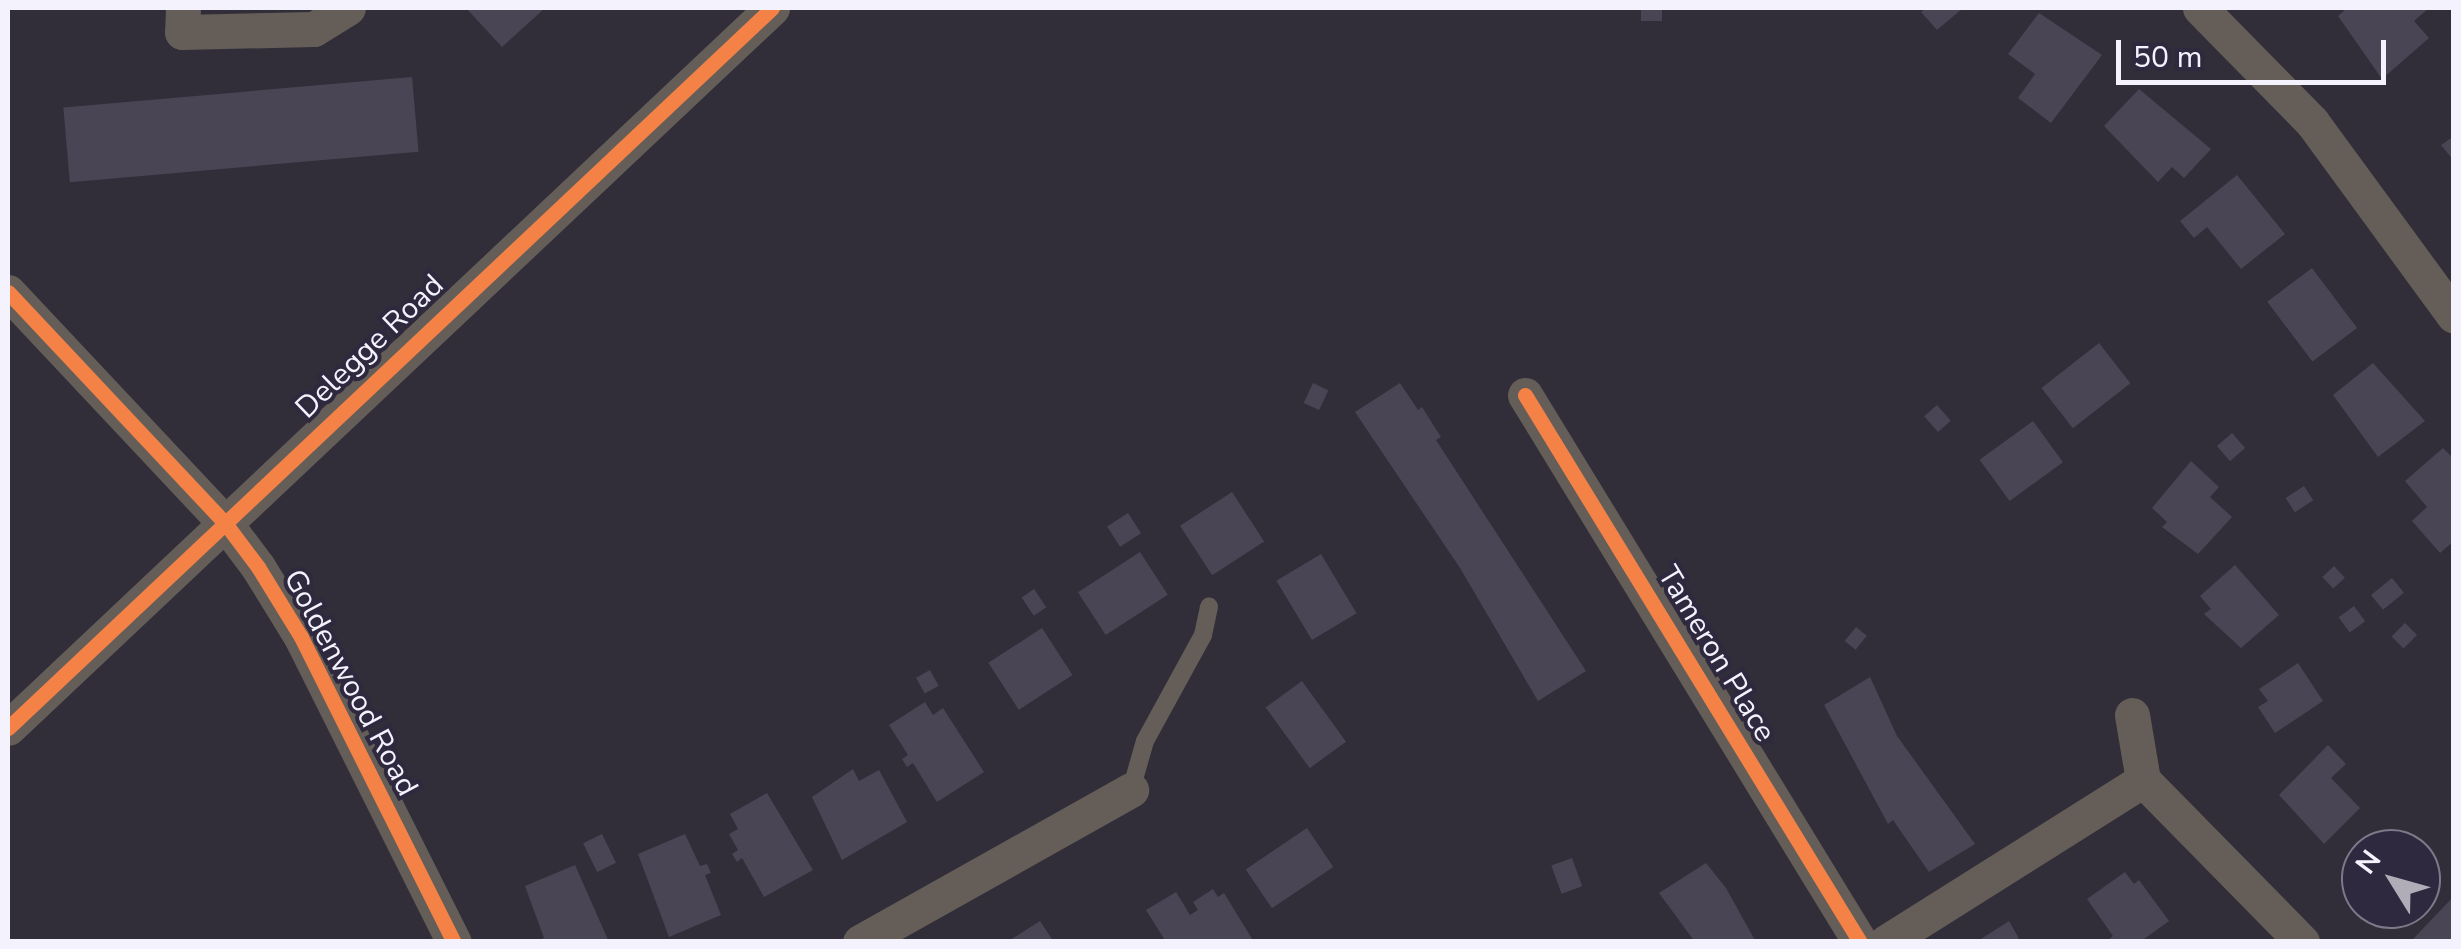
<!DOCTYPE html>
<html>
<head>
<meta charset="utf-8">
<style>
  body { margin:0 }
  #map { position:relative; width:2461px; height:949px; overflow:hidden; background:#312e39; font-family:"Nunito Sans",sans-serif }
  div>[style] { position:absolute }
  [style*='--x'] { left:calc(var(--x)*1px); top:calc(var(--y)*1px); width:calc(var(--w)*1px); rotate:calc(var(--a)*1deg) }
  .building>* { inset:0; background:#494554; transform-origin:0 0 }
  .service>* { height:18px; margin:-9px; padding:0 9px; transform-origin:9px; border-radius:9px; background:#655e58 }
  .minor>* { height:35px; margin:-17.5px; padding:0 17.5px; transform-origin:17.5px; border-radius:17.5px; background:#655e58 }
  .cycleway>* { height:15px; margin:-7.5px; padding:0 7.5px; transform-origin:7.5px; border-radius:7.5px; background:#f48246 }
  span { translate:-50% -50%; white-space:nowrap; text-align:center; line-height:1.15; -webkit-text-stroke:8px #2e293e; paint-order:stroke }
  .street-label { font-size:30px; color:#f4f2fd }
  .frame { position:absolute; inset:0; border:10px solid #f4f2fd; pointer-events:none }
  .north { position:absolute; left:2341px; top:829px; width:100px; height:100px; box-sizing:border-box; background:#2e293e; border:2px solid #7d798a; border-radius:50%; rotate:307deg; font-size:28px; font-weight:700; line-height:40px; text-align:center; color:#f4f2fd }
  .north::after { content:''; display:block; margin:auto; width:35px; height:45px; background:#b0adb8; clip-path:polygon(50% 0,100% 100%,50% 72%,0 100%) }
  .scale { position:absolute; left:2116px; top:40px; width:270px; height:45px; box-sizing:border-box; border:5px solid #f4f2fd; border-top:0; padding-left:12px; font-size:30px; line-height:35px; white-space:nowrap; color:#f4f2fd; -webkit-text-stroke:8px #2e293e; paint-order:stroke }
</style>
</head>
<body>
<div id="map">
  <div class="building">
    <div style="clip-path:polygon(466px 8px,545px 8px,502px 47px)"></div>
    <div style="left:1641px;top:8px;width:21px;height:13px"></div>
    <div style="clip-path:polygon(1926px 8px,1963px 8px,1937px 30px,1921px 12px)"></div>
    <div style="clip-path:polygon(2347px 8px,2429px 8px,2414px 21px,2429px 38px,2382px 79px,2338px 16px)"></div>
    <div style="clip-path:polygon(2039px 13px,2102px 55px,2051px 123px,2018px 98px,2035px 74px,2008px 54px)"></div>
    <div style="left:412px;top:77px;width:75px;height:350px;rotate:85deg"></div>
    <div style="clip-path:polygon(2139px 89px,2211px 149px,2184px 178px,2172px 167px,2158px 182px,2104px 126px)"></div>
    <div style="clip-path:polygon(2454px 136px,2454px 161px,2441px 145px)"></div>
    <div style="clip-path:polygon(2237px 175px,2285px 234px,2241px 269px,2207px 227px,2194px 238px,2180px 221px)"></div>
    <div style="left:2312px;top:268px;width:75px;height:56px;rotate:53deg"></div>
    <div style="left:2099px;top:343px;width:51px;height:73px;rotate:52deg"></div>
    <div style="clip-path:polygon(2373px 363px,2425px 421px,2378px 457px,2333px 395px)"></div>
    <div style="left:1313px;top:383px;width:17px;height:22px;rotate:25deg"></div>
    <div style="clip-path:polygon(1400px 383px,1418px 410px,1422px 407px,1441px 437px,1436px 440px,1586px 671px,1538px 701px,1460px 568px,1355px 412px)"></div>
    <div style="left:1937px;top:405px;width:21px;height:17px;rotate:49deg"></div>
    <div style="left:2033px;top:421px;width:51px;height:66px;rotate:54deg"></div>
    <div style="left:2232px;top:433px;width:20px;height:20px;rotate:49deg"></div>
    <div style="clip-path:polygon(2443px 448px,2454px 459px,2454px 541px,2440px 553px,2412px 521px,2427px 507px,2405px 481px)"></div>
    <div style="clip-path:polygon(2191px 461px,2219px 487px,2210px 497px,2232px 517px,2198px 554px,2162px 527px,2167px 522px,2152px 508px)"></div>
    <div style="left:2304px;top:486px;width:17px;height:22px;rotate:57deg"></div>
    <div style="left:1232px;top:492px;width:59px;height:62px;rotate:57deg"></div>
    <div style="left:1128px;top:513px;width:24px;height:25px;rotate:57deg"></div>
    <div style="left:1140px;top:552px;width:51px;height:74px;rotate:57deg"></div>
    <div style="left:1321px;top:554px;width:69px;height:52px;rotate:59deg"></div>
    <div style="clip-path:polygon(2235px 565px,2279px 615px,2241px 648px,2204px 614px,2211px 609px,2200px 596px)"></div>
    <div style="left:2334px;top:566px;width:16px;height:16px;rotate:47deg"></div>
    <div style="left:2392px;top:578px;width:19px;height:27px;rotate:51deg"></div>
    <div style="left:1034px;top:589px;width:22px;height:15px;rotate:56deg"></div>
    <div style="left:2354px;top:606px;width:19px;height:19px;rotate:54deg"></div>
    <div style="left:2405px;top:623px;width:17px;height:19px;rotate:45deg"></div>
    <div style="left:1856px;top:627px;width:14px;height:18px;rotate:39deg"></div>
    <div style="left:1042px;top:628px;width:56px;height:64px;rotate:57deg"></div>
    <div style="clip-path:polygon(2298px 663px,2323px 701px,2275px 733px,2258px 707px,2268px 701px,2259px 689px)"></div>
    <div style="left:930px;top:670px;width:18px;height:16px;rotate:61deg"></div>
    <div style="clip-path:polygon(1870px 677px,1897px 736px,1975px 844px,1929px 872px,1893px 820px,1888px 824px,1824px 705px)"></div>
    <div style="left:1302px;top:681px;width:75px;height:45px;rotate:54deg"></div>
    <div style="clip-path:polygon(925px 702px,933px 715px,943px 708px,984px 772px,937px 802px,913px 763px,907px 767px,902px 759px,908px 755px,889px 725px)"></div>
    <div style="clip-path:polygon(2328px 745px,2346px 764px,2331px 778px,2360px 808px,2324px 844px,2279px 795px)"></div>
    <div style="clip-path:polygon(853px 769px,859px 781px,879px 770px,907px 822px,842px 860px,812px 797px)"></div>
    <div style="clip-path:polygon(767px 793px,813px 870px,764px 897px,742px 858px,737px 862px,732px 854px,738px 850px,729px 834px,738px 829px,730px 814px)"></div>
    <div style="left:1307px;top:828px;width:47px;height:74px;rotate:56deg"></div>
    <div style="left:602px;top:834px;width:32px;height:21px;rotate:64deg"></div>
    <div style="clip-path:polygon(685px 834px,700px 866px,707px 864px,711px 873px,705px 875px,721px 915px,669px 937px,638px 854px)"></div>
    <div style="clip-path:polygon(2376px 837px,2388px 849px,2364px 849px)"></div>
    <div style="clip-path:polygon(2361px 853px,2361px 886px,2344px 870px)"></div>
    <div style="left:1572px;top:858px;width:30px;height:22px;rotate:70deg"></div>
    <div style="clip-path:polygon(1706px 863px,1726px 888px,1756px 942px,1695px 942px,1659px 893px)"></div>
    <div style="clip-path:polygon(575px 865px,609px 942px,535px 942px,544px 938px,525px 886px)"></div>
    <div style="clip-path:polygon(2125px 872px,2134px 884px,2139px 880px,2169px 921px,2140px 942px,2105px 942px,2113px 936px,2087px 899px)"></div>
    <div style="clip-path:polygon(1213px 889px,1218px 897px,1224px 893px,1254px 942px,1166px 942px,1146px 910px,1176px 892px,1190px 915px,1198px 910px,1193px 902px)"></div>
    <div style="clip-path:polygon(2454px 896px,2454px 942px,2416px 942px,2413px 939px)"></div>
    <div style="clip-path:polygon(1040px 921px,1054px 942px,1007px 942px)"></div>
    <div style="clip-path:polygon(2009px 921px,2021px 942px,1976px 942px)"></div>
  </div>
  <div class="service">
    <div style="--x:1131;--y:790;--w:51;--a:-74.1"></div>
    <div style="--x:1145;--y:741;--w:121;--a:-61.3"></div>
    <div style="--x:1203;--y:635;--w:29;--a:-78"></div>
  </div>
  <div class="minor">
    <div style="--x:183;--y:8;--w:24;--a:92"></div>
    <div style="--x:182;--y:32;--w:132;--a:-1.3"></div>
    <div style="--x:314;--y:29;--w:40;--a:-32"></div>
    <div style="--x:2200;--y:8;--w:160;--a:45.5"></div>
    <div style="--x:2312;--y:122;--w:240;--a:53.8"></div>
    <div style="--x:8;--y:292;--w:317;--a:46.8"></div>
    <div style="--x:225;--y:523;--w:55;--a:53.1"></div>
    <div style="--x:258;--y:567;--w:82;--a:58.4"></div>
    <div style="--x:301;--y:637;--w:341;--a:63.4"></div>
    <div style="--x:1525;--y:395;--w:641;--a:58.52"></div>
    <div style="--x:2132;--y:715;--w:66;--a:80.4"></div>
    <div style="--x:2143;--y:780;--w:227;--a:45.5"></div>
    <div style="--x:8;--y:728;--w:1050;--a:-43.3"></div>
    <div style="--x:860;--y:942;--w:311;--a:-29.3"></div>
    <div style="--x:1886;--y:942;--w:304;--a:-32.2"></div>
  </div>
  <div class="cycleway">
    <div style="--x:8;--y:292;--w:317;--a:46.8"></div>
    <div style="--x:225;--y:523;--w:55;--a:53.1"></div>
    <div style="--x:258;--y:567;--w:82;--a:58.4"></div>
    <div style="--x:301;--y:637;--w:341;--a:63.4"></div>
    <div style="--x:1525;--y:395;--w:641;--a:58.52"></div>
    <div style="--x:8;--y:728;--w:1050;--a:-43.3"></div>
  </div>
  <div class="street-label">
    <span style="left:370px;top:347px;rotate:-44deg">Delegge Road</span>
    <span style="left:1716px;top:654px;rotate:59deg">Tameron Place</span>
    <span style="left:350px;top:683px;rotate:62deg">Goldenwood Road</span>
  </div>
  <div class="frame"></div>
  <div class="north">N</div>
  <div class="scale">50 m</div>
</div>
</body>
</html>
